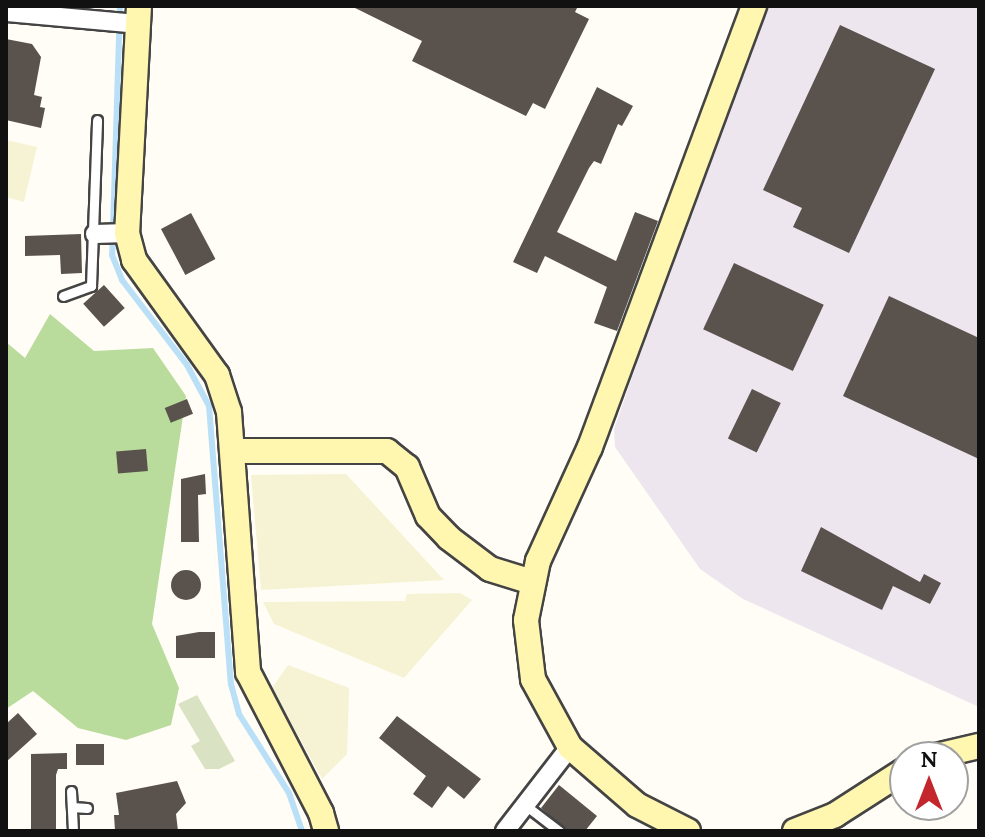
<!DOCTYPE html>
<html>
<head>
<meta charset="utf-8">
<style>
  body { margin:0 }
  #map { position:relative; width:985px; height:837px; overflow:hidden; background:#fffdf5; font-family:Lora,serif }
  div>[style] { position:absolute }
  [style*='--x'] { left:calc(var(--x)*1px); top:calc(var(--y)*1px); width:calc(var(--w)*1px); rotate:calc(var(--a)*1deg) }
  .industrial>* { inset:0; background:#eee6ef }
  .farmland>* { inset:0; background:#f6f3d4 }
  .forest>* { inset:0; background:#b9dc9c }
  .cemetery>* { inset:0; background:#d9e3c4 }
  .stream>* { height:6px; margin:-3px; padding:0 3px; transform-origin:3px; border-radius:3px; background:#b9e0f7 }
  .building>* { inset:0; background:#5a524d; transform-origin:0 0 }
  .round { border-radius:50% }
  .roads { filter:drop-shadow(2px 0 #444) drop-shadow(-2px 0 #444) drop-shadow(0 2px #444) drop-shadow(0 -2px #444) }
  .lane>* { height:9px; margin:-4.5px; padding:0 4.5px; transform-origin:4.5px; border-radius:4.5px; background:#fff }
  .street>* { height:18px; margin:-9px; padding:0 9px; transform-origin:9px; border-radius:9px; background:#fff }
  .secondary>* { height:24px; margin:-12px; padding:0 12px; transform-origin:12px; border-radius:12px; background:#fff6b0 }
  span { translate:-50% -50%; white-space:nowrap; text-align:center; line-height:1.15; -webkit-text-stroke:8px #fff; paint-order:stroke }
  .frame { position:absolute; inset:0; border:8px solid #111; pointer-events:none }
  .north { position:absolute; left:889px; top:741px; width:80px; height:80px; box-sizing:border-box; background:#fff; border:2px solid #a0a0a0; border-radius:50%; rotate:0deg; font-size:22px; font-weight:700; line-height:32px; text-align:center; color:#111 }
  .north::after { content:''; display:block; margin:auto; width:28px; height:36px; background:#c4262e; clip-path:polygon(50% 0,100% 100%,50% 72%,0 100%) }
</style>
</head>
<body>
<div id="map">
  <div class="industrial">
    <div style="clip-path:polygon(762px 6px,979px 6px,979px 707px,743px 599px,700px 569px,615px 447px,614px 429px)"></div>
  </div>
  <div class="farmland">
    <div style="clip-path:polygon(6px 140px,37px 147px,24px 202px,6px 197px)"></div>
    <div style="clip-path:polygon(346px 474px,444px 580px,261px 590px,251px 475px)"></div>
    <div style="clip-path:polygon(460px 593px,472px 600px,404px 678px,274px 624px,263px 602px,405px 601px,407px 594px)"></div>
    <div style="clip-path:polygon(288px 665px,349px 688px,347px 754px,322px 779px,272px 688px)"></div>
  </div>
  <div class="forest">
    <div style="clip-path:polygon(50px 314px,94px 351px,153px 348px,186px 396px,152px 624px,179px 688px,171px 725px,126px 740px,78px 728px,33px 691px,6px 709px,6px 342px,25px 358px)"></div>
  </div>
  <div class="cemetery">
    <div style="clip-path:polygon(197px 695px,235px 761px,219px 769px,205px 769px,191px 746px,200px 741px,178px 704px)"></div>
  </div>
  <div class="stream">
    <div style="--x:120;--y:6;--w:249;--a:91.8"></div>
    <div style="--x:112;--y:255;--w:27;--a:68"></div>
    <div style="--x:122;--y:280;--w:107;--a:52.6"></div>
    <div style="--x:187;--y:365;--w:47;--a:61.8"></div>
    <div style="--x:209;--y:406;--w:279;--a:85.5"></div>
    <div style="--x:231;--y:684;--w:31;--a:75"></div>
    <div style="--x:239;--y:714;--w:93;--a:57.7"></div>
    <div style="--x:289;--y:793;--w:40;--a:71.1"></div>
  </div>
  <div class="building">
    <div style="clip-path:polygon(351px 6px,578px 6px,575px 12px,589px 19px,545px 109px,533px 103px,526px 116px,412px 61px,422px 41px)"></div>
    <div style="clip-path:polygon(840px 25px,935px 69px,849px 253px,793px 227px,802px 208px,763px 190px)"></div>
    <div style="clip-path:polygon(6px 39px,32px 44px,41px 57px,34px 95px,42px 97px,40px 107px,45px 108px,41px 128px,6px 120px)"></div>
    <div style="clip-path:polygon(597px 87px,633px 106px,622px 126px,618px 124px,601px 164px,594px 161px,589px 168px,557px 232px,616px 261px,635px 212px,658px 221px,617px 331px,594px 323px,607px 287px,545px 256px,537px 273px,513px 262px)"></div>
    <div style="left:191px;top:213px;width:52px;height:34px;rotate:62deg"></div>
    <div style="clip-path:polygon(81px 234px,82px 273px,61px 274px,60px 255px,25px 256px,25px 236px)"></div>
    <div style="left:734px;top:263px;width:99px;height:73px;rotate:25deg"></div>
    <div style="left:104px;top:285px;width:31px;height:28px;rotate:48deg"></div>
    <div style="clip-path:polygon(889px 296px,979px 338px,979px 459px,843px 396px)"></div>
    <div style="left:752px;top:389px;width:32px;height:55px;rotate:26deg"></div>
    <div style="left:187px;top:399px;width:16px;height:24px;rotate:68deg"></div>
    <div style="left:146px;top:449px;width:22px;height:30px;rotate:85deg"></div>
    <div style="clip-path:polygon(205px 474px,206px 494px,198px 495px,199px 542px,181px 542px,181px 479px)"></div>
    <div style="clip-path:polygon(821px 527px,920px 582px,924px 574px,941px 583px,930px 604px,893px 586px,882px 610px,801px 571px)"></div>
    <div class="round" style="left:171px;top:570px;width:30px;height:30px"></div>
    <div style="clip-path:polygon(199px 632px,215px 632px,215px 658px,176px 658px,176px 636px)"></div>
    <div style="clip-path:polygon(18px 713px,37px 734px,6px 762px,6px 724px)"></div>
    <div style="clip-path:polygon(397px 716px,481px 779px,464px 799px,448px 786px,432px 808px,413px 794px,426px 776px,379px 738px)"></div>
    <div style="left:76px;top:744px;width:28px;height:21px"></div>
    <div style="clip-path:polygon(67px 753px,67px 769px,58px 769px,56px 775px,56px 831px,31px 831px,31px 754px)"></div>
    <div style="clip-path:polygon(177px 781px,186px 803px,176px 814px,178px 831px,115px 831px,114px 815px,119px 815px,116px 793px)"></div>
    <div style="clip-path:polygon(559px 785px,597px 816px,585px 831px,566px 831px,541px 808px)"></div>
  </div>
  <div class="roads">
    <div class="lane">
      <div style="--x:63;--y:296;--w:30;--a:-20"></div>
      <div style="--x:91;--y:286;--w:166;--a:-87.9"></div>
      <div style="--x:71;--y:791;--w:40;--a:87.1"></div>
      <div style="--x:525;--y:805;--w:43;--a:37.4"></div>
      <div style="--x:72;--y:807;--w:15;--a:4"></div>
    </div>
    <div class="street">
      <div style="--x:6;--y:12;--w:133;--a:5.2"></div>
      <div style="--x:95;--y:234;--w:32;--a:-2"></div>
      <div style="--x:505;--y:831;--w:106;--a:-52.3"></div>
    </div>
    <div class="secondary">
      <div style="--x:139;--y:6;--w:227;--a:93"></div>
      <div style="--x:127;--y:233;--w:28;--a:75"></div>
      <div style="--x:134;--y:260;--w:142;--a:54.2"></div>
      <div style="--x:217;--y:375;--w:39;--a:72"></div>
      <div style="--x:229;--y:412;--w:261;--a:85.8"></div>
      <div style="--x:248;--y:672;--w:159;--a:62.6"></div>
      <div style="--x:321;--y:813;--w:19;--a:74"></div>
      <div style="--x:235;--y:451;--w:152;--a:0"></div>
      <div style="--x:387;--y:451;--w:26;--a:39"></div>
      <div style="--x:407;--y:467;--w:53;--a:66.8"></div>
      <div style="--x:428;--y:516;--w:30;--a:46"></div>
      <div style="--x:449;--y:538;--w:51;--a:37.1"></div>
      <div style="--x:490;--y:569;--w:44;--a:17.2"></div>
      <div style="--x:932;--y:757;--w:48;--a:-13.2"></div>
      <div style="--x:688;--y:831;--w:57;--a:-153"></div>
      <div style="--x:637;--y:805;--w:89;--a:-139.1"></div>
      <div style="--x:570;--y:747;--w:77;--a:-118.6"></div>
      <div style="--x:533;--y:679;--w:59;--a:-96.8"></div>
      <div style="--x:526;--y:620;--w:60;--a:-78.5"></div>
      <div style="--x:538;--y:561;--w:125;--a:-65.5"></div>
      <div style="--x:590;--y:447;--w:471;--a:-69.6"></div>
      <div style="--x:795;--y:831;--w:43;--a:-21.8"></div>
      <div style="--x:835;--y:815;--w:83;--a:-32.7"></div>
    </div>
  </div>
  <div class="frame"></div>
  <div class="north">N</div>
</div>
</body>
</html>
